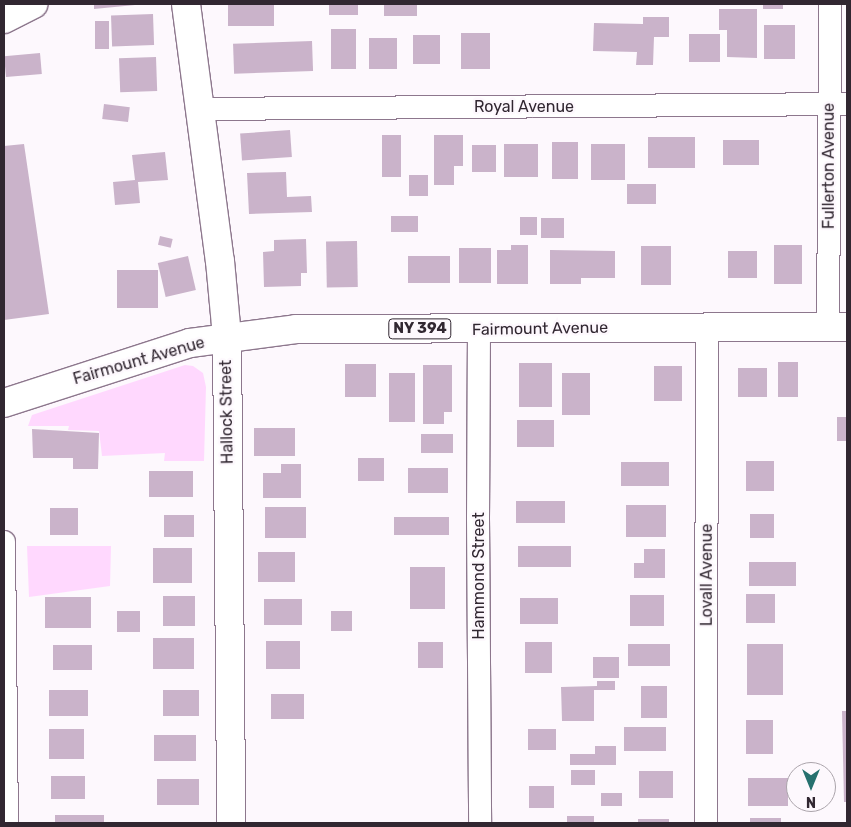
<!DOCTYPE html>
<html>
<head>
<meta charset="utf-8">
<style>
  body { margin:0 }
  #map { position:relative; width:851px; height:827px; overflow:hidden; background:#fdf8fd; font-family:Rubik,sans-serif }
  div>[style] { position:absolute }
  [style*='--x'] { left:calc(var(--x)*1px); top:calc(var(--y)*1px); width:calc(var(--w)*1px); rotate:calc(var(--a)*1deg) }
  .green>* { inset:0; background:#ffd8fe }
  .building>* { inset:0; background:#cab3ca; transform-origin:0 0 }
  .roads { filter:drop-shadow(1px 0 #8d778d) drop-shadow(-1px 0 #8d778d) drop-shadow(0 1px #8d778d) drop-shadow(0 -1px #8d778d) }
  .minor>* { height:22px; margin:-11px; padding:0 11px; transform-origin:11px; border-radius:11px; background:#fff }
  .tertiary>* { height:28px; margin:-14px; padding:0 14px; transform-origin:14px; border-radius:14px; background:#fff }
  .primary>* { height:28px; margin:-14px; padding:0 14px; transform-origin:14px; border-radius:14px; background:#fff }
  span { translate:-50% -50%; white-space:nowrap; text-align:center; line-height:1.15; -webkit-text-stroke:5px #fdf8fd; paint-order:stroke }
  .shield-label span { padding:1px 4px; background:#fdf8fd; border:1px solid; border-radius:4px; -webkit-text-stroke-width:0 }
  .shield-label { font-size:15px; color:#312731; font-weight:700 }
  .street-label { font-size:16px; color:#312731 }
  .frame { position:absolute; inset:0; border:5px solid #312731; pointer-events:none }
  .north { position:absolute; left:786px; top:762px; width:50px; height:50px; box-sizing:border-box; background:#fdf8fd; border:1px solid #aba4ab; border-radius:50%; rotate:180deg; font-size:14px; font-weight:700; line-height:20px; text-align:center; color:#312731 }
  .north::after { content:''; display:block; margin:auto; width:18px; height:22px; background:#26716f; clip-path:polygon(50% 0,100% 100%,50% 72%,0 100%) }
</style>
</head>
<body>
<div id="map">
  <div class="green">
    <div style="clip-path:polygon(185px 365px,193px 366px,203px 373px,206px 387px,204px 461px,164px 461px,165px 453px,102px 456px,99px 431px,68px 430px,69px 426px,28px 426px,32px 415px)"></div>
    <div style="clip-path:polygon(27px 546px,111px 546px,110px 586px,29px 597px)"></div>
  </div>
  <div class="building">
    <div style="clip-path:polygon(94px 4px,134px 4px,135px 5px,94px 9px)"></div>
    <div style="left:228px;top:4px;width:46px;height:22px"></div>
    <div style="left:329px;top:4px;width:29px;height:11px"></div>
    <div style="left:384px;top:4px;width:33px;height:12px"></div>
    <div style="left:763px;top:4px;width:20px;height:5px"></div>
    <div style="clip-path:polygon(719px 9px,757px 9px,757px 58px,727px 57px,727px 30px,719px 30px)"></div>
    <div style="left:153px;top:14px;width:31px;height:42px;rotate:88deg"></div>
    <div style="clip-path:polygon(643px 17px,669px 17px,669px 37px,654px 37px,653px 65px,636px 65px,637px 52px,593px 51px,594px 23px,643px 24px)"></div>
    <div style="left:95px;top:21px;width:14px;height:28px"></div>
    <div style="left:764px;top:25px;width:31px;height:34px"></div>
    <div style="left:331px;top:29px;width:25px;height:40px"></div>
    <div style="left:461px;top:33px;width:29px;height:36px"></div>
    <div style="left:689px;top:34px;width:31px;height:28px"></div>
    <div style="left:413px;top:35px;width:27px;height:29px"></div>
    <div style="left:369px;top:38px;width:28px;height:31px"></div>
    <div style="left:312px;top:41px;width:30px;height:79px;rotate:88deg"></div>
    <div style="left:40px;top:53px;width:21px;height:36px;rotate:85deg"></div>
    <div style="left:156px;top:57px;width:34px;height:37px;rotate:88deg"></div>
    <div style="left:104px;top:104px;width:26px;height:15px;rotate:7deg"></div>
    <div style="left:290px;top:130px;width:27px;height:50px;rotate:86deg"></div>
    <div style="left:382px;top:135px;width:19px;height:42px"></div>
    <div style="clip-path:polygon(434px 135px,463px 135px,463px 166px,454px 166px,454px 185px,434px 185px)"></div>
    <div style="left:648px;top:137px;width:47px;height:31px"></div>
    <div style="left:723px;top:140px;width:36px;height:25px"></div>
    <div style="left:552px;top:142px;width:26px;height:37px"></div>
    <div style="clip-path:polygon(24px 144px,49px 314px,4px 320px,4px 146px)"></div>
    <div style="left:504px;top:144px;width:34px;height:33px"></div>
    <div style="left:591px;top:144px;width:34px;height:36px"></div>
    <div style="left:472px;top:145px;width:24px;height:27px"></div>
    <div style="clip-path:polygon(165px 152px,168px 180px,138px 182px,140px 203px,115px 205px,113px 182px,135px 180px,132px 155px)"></div>
    <div style="clip-path:polygon(286px 172px,287px 197px,311px 196px,312px 212px,249px 214px,247px 173px)"></div>
    <div style="left:409px;top:175px;width:19px;height:21px"></div>
    <div style="left:627px;top:184px;width:29px;height:20px"></div>
    <div style="left:391px;top:216px;width:27px;height:16px"></div>
    <div style="left:520px;top:217px;width:17px;height:18px"></div>
    <div style="left:541px;top:218px;width:23px;height:20px"></div>
    <div style="left:160px;top:236px;width:13px;height:9px;rotate:13deg"></div>
    <div style="clip-path:polygon(306px 239px,307px 273px,301px 273px,301px 286px,264px 287px,263px 252px,274px 251px,274px 240px)"></div>
    <div style="left:357px;top:241px;width:46px;height:31px;rotate:89deg"></div>
    <div style="clip-path:polygon(511px 245px,528px 245px,528px 284px,497px 284px,497px 250px,511px 250px)"></div>
    <div style="left:774px;top:245px;width:28px;height:39px"></div>
    <div style="left:641px;top:246px;width:30px;height:39px"></div>
    <div style="left:459px;top:248px;width:32px;height:35px"></div>
    <div style="clip-path:polygon(550px 250px,615px 251px,615px 278px,581px 278px,581px 284px,550px 284px)"></div>
    <div style="left:728px;top:251px;width:29px;height:27px"></div>
    <div style="left:188px;top:256px;width:35px;height:31px;rotate:77deg"></div>
    <div style="left:408px;top:256px;width:42px;height:27px"></div>
    <div style="left:117px;top:270px;width:41px;height:38px"></div>
    <div style="left:778px;top:362px;width:20px;height:35px"></div>
    <div style="left:519px;top:363px;width:33px;height:44px"></div>
    <div style="left:345px;top:364px;width:31px;height:33px"></div>
    <div style="clip-path:polygon(423px 365px,452px 365px,452px 412px,444px 412px,444px 424px,423px 424px)"></div>
    <div style="left:654px;top:366px;width:28px;height:35px"></div>
    <div style="left:738px;top:368px;width:29px;height:29px"></div>
    <div style="left:389px;top:373px;width:26px;height:49px"></div>
    <div style="left:562px;top:373px;width:28px;height:42px"></div>
    <div style="left:837px;top:417px;width:10px;height:24px"></div>
    <div style="left:517px;top:420px;width:37px;height:27px"></div>
    <div style="left:254px;top:428px;width:41px;height:28px"></div>
    <div style="clip-path:polygon(32px 429px,99px 433px,98px 469px,73px 469px,73px 458px,33px 458px)"></div>
    <div style="left:421px;top:434px;width:32px;height:19px"></div>
    <div style="left:358px;top:458px;width:26px;height:23px"></div>
    <div style="left:746px;top:461px;width:28px;height:30px"></div>
    <div style="left:621px;top:462px;width:48px;height:24px"></div>
    <div style="clip-path:polygon(281px 464px,301px 464px,301px 498px,263px 498px,263px 473px,281px 473px)"></div>
    <div style="left:408px;top:468px;width:40px;height:25px"></div>
    <div style="left:149px;top:471px;width:44px;height:26px"></div>
    <div style="left:516px;top:501px;width:49px;height:22px"></div>
    <div style="left:626px;top:505px;width:40px;height:32px"></div>
    <div style="left:265px;top:507px;width:41px;height:31px"></div>
    <div style="left:50px;top:508px;width:28px;height:27px"></div>
    <div style="left:750px;top:514px;width:24px;height:24px"></div>
    <div style="left:164px;top:515px;width:30px;height:22px"></div>
    <div style="left:394px;top:517px;width:55px;height:18px"></div>
    <div style="left:518px;top:546px;width:53px;height:21px"></div>
    <div style="left:153px;top:548px;width:39px;height:35px"></div>
    <div style="clip-path:polygon(644px 549px,665px 549px,665px 578px,634px 578px,634px 563px,644px 563px)"></div>
    <div style="left:258px;top:552px;width:37px;height:30px"></div>
    <div style="left:749px;top:562px;width:47px;height:24px"></div>
    <div style="left:410px;top:567px;width:35px;height:42px"></div>
    <div style="left:746px;top:594px;width:29px;height:29px"></div>
    <div style="left:630px;top:595px;width:34px;height:31px"></div>
    <div style="left:163px;top:596px;width:32px;height:30px"></div>
    <div style="left:45px;top:597px;width:46px;height:31px"></div>
    <div style="left:520px;top:598px;width:38px;height:26px"></div>
    <div style="left:264px;top:599px;width:38px;height:26px"></div>
    <div style="left:117px;top:611px;width:23px;height:21px"></div>
    <div style="left:331px;top:611px;width:21px;height:20px"></div>
    <div style="left:153px;top:638px;width:41px;height:31px"></div>
    <div style="left:266px;top:641px;width:34px;height:28px"></div>
    <div style="left:418px;top:642px;width:25px;height:26px"></div>
    <div style="left:525px;top:642px;width:27px;height:31px"></div>
    <div style="left:628px;top:644px;width:42px;height:22px"></div>
    <div style="left:747px;top:644px;width:36px;height:51px"></div>
    <div style="left:53px;top:645px;width:39px;height:25px"></div>
    <div style="left:593px;top:657px;width:26px;height:21px"></div>
    <div style="clip-path:polygon(597px 681px,615px 681px,615px 690px,594px 690px,594px 721px,562px 721px,561px 687px,597px 686px)"></div>
    <div style="left:641px;top:686px;width:26px;height:32px"></div>
    <div style="left:49px;top:690px;width:39px;height:26px"></div>
    <div style="left:163px;top:690px;width:36px;height:26px"></div>
    <div style="left:271px;top:694px;width:33px;height:25px"></div>
    <div style="clip-path:polygon(842px 711px,847px 711px,847px 802px,844px 802px)"></div>
    <div style="left:746px;top:720px;width:27px;height:34px"></div>
    <div style="left:624px;top:727px;width:42px;height:24px"></div>
    <div style="left:49px;top:729px;width:35px;height:30px"></div>
    <div style="left:528px;top:729px;width:28px;height:21px"></div>
    <div style="left:154px;top:735px;width:42px;height:26px"></div>
    <div style="clip-path:polygon(595px 746px,616px 746px,616px 765px,570px 765px,570px 754px,595px 754px)"></div>
    <div style="left:571px;top:770px;width:24px;height:15px"></div>
    <div style="left:639px;top:771px;width:34px;height:27px"></div>
    <div style="left:51px;top:776px;width:34px;height:23px"></div>
    <div style="left:748px;top:778px;width:40px;height:28px"></div>
    <div style="left:157px;top:779px;width:42px;height:26px"></div>
    <div style="left:529px;top:786px;width:25px;height:22px"></div>
    <div style="left:601px;top:793px;width:21px;height:13px"></div>
    <div style="left:104px;top:815px;width:8px;height:49px;rotate:90deg"></div>
    <div style="left:567px;top:816px;width:27px;height:7px"></div>
    <div style="left:750px;top:818px;width:31px;height:5px"></div>
    <div style="left:638px;top:819px;width:31px;height:4px"></div>
  </div>
  <div class="roads">
    <div class="minor">
      <div style="--x:201;--y:109;--w:646;--a:-0.44"></div>
      <div style="--x:828;--y:328;--w:324;--a:-89.6"></div>
      <div style="--x:479;--y:329;--w:189;--a:90.3"></div>
      <div style="--x:478;--y:518;--w:305;--a:89.6"></div>
      <div style="--x:4;--y:542;--w:281;--a:89.4"></div>
      <div style="--x:706;--y:823;--w:496;--a:-89.9"></div>
    </div>
    <div class="tertiary">
      <div style="--x:186;--y:4;--w:259;--a:82.5"></div>
      <div style="--x:220;--y:261;--w:76;--a:84.7"></div>
      <div style="--x:227;--y:337;--w:486;--a:89.5"></div>
      <div style="--x:4;--y:19;--w:33;--a:-27"></div>
    </div>
    <div class="primary">
      <div style="--x:4;--y:403;--w:195;--a:-17.9"></div>
      <div style="--x:190;--y:343;--w:107;--a:-7.5"></div>
      <div style="--x:296;--y:329;--w:551;--a:-0.21"></div>
    </div>
  </div>
  <div class="shield-label">
    <span style="left:420px;top:329px">NY 394</span>
  </div>
  <div class="street-label">
    <span style="left:524px;top:107px">Royal Avenue</span>
    <span style="left:829px;top:166px;rotate:-90deg">Fullerton Avenue</span>
    <span style="left:540px;top:329px;rotate:-1deg">Fairmount Avenue</span>
    <span style="left:139px;top:361px;rotate:-16deg">Fairmount Avenue</span>
    <span style="left:227px;top:412px;rotate:-91deg">Hallock Street</span>
    <span style="left:707px;top:575px;rotate:-90deg">Lovall Avenue</span>
    <span style="left:479px;top:576px;rotate:-90deg">Hammond Street</span>
  </div>
  <div class="frame"></div>
  <div class="north">N</div>
</div>
</body>
</html>
